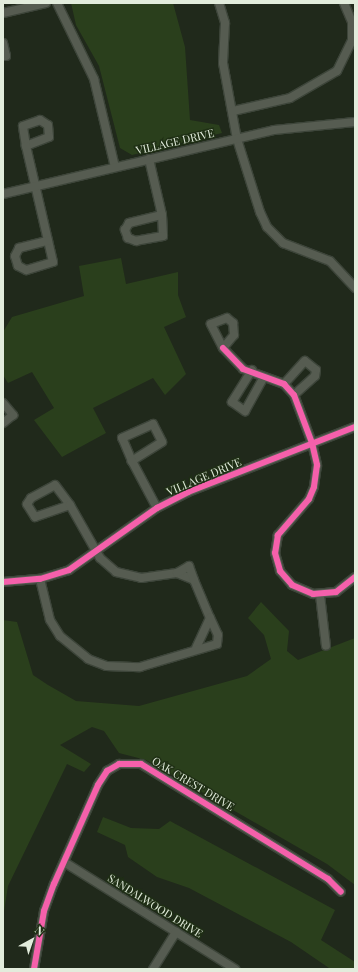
<!DOCTYPE html>
<html>
<head>
<meta charset="utf-8">
<style>
  body { margin:0 }
  #map { position:relative; width:358px; height:972px; overflow:hidden; background:#20291b; font-family:"Playfair Display",serif }
  div>[style] { position:absolute }
  [style*='--x'] { left:calc(var(--x)*1px); top:calc(var(--y)*1px); width:calc(var(--w)*1px); rotate:calc(var(--a)*1deg) }
  .green>* { inset:0; background:#2a3f1c }
  .roads { filter:drop-shadow(1px 0 #3d453a) drop-shadow(-1px 0 #3d453a) drop-shadow(0 1px #3d453a) drop-shadow(0 -1px #3d453a) }
  .minor>* { height:8px; margin:-4px; padding:0 4px; transform-origin:4px; border-radius:4px; background:#565c51 }
  .cycleway>* { height:6px; margin:-3px; padding:0 3px; transform-origin:3px; border-radius:3px; background:#f560ab }
  span { translate:-50% -50%; white-space:nowrap; text-align:center; line-height:1.15; -webkit-text-stroke:3px #1f2f15; paint-order:stroke }
  .street-label { font-size:11px; color:#e2ecdc }
  .frame { position:absolute; inset:0; border:4px solid #e2ecdc; pointer-events:none }
  .north { position:absolute; left:12px; top:920px; width:40px; height:40px; -webkit-text-stroke:3px #1f2f15; paint-order:stroke; rotate:40deg; font-size:11px; font-weight:700; line-height:16px; text-align:center; color:#e2ecdc }
  .north::after { content:''; display:block; margin:auto; width:14px; height:18px; background:#e2ecdc; clip-path:polygon(50% 0,100% 100%,50% 72%,0 100%) }
</style>
</head>
<body>
<div id="map">
  <div class="green">
    <div style="clip-path:polygon(71px 3px,173px 3px,185px 47px,190px 120px,219px 125px,222px 133px,132px 155px,120px 148px,99px 66px,76px 25px)"></div>
    <div style="clip-path:polygon(121px 258px,126px 284px,178px 272px,178px 295px,186px 317px,164px 327px,186px 374px,165px 395px,153px 378px,93px 408px,106px 433px,62px 457px,34px 420px,54px 408px,32px 372px,8px 383px,3px 375px,3px 332px,12px 317px,84px 296px,79px 266px)"></div>
    <div style="clip-path:polygon(261px 602px,289px 631px,287px 651px,298px 660px,355px 638px,355px 885px,327px 864px,146px 760px,119px 753px,104px 731px,92px 727px,60px 745px,91px 764px,84px 772px,67px 764px,8px 886px,3px 918px,3px 620px,17px 622px,33px 675px,48px 685px,76px 701px,139px 706px,247px 676px,271px 659px,264px 635px,248px 618px)"></div>
    <div style="clip-path:polygon(103px 817px,131px 828px,159px 829px,170px 821px,335px 910px,321px 940px,355px 962px,355px 969px,329px 968px,291px 942px,189px 888px,157px 877px,128px 857px,125px 845px,97px 832px)"></div>
  </div>
  <div class="roads">
    <div class="minor">
      <div style="--x:57;--y:3;--w:85;--a:64"></div>
      <div style="--x:94;--y:79;--w:90;--a:76.6"></div>
      <div style="--x:219;--y:3;--w:21;--a:73"></div>
      <div style="--x:225;--y:23;--w:40;--a:92.9"></div>
      <div style="--x:223;--y:63;--w:77;--a:79.6"></div>
      <div style="--x:237;--y:139;--w:77;--a:72.5"></div>
      <div style="--x:260;--y:212;--w:17;--a:65"></div>
      <div style="--x:267;--y:227;--w:23;--a:45"></div>
      <div style="--x:283;--y:243;--w:50;--a:21"></div>
      <div style="--x:330;--y:261;--w:37;--a:47"></div>
      <div style="--x:3;--y:13;--w:44;--a:-13.1"></div>
      <div style="--x:3;--y:43;--w:13;--a:77"></div>
      <div style="--x:6;--y:56;--w:3;--a:180"></div>
      <div style="--x:233;--y:111;--w:58;--a:-12.8"></div>
      <div style="--x:290;--y:98;--w:54;--a:-29.9"></div>
      <div style="--x:337;--y:71;--w:34;--a:-64"></div>
      <div style="--x:352;--y:40;--w:18;--a:-90"></div>
      <div style="--x:352;--y:22;--w:21;--a:-113"></div>
      <div style="--x:40;--y:120;--w:9;--a:32"></div>
      <div style="--x:48;--y:125;--w:12;--a:85"></div>
      <div style="--x:49;--y:137;--w:25;--a:159"></div>
      <div style="--x:26;--y:146;--w:20;--a:-99"></div>
      <div style="--x:23;--y:126;--w:18;--a:-19"></div>
      <div style="--x:26;--y:146;--w:119;--a:76.9"></div>
      <div style="--x:53;--y:262;--w:28;--a:163"></div>
      <div style="--x:26;--y:270;--w:9;--a:-153"></div>
      <div style="--x:18;--y:266;--w:10;--a:-107"></div>
      <div style="--x:15;--y:256;--w:9;--a:-63"></div>
      <div style="--x:19;--y:248;--w:30;--a:-14"></div>
      <div style="--x:149;--y:159;--w:57;--a:76.9"></div>
      <div style="--x:3;--y:194;--w:278;--a:-13.3"></div>
      <div style="--x:274;--y:130;--w:81;--a:-5.6"></div>
      <div style="--x:162;--y:215;--w:21;--a:87"></div>
      <div style="--x:163;--y:236;--w:27;--a:170"></div>
      <div style="--x:136;--y:241;--w:9;--a:-159"></div>
      <div style="--x:128;--y:238;--w:9;--a:-111"></div>
      <div style="--x:125;--y:230;--w:8;--a:-60"></div>
      <div style="--x:129;--y:223;--w:34;--a:-14"></div>
      <div style="--x:227;--y:318;--w:8;--a:40"></div>
      <div style="--x:233;--y:323;--w:12;--a:85"></div>
      <div style="--x:234;--y:335;--w:17;--a:130"></div>
      <div style="--x:223;--y:348;--w:27;--a:-117"></div>
      <div style="--x:211;--y:324;--w:17;--a:-21"></div>
      <div style="--x:223;--y:348;--w:29;--a:46"></div>
      <div style="--x:243;--y:369;--w:44;--a:20.1"></div>
      <div style="--x:284;--y:384;--w:15;--a:48"></div>
      <div style="--x:294;--y:395;--w:51;--a:69.4"></div>
      <div style="--x:312;--y:443;--w:23;--a:77"></div>
      <div style="--x:317;--y:465;--w:22;--a:98"></div>
      <div style="--x:314;--y:487;--w:13;--a:113"></div>
      <div style="--x:309;--y:499;--w:48;--a:130.7"></div>
      <div style="--x:278;--y:535;--w:18;--a:99"></div>
      <div style="--x:275;--y:553;--w:19;--a:74"></div>
      <div style="--x:280;--y:571;--w:18;--a:49"></div>
      <div style="--x:292;--y:585;--w:23;--a:23"></div>
      <div style="--x:313;--y:594;--w:23;--a:-5"></div>
      <div style="--x:336;--y:592;--w:24;--a:-38"></div>
      <div style="--x:252;--y:370;--w:38;--a:122"></div>
      <div style="--x:232;--y:402;--w:16;--a:35"></div>
      <div style="--x:245;--y:411;--w:39;--a:-61"></div>
      <div style="--x:284;--y:384;--w:31;--a:-48"></div>
      <div style="--x:305;--y:361;--w:14;--a:39"></div>
      <div style="--x:316;--y:370;--w:6;--a:99"></div>
      <div style="--x:315;--y:376;--w:28;--a:138"></div>
      <div style="--x:3;--y:403;--w:16;--a:50"></div>
      <div style="--x:13;--y:415;--w:13;--a:141"></div>
      <div style="--x:153;--y:424;--w:20;--a:63"></div>
      <div style="--x:162;--y:442;--w:36;--a:148"></div>
      <div style="--x:132;--y:461;--w:25;--a:-113"></div>
      <div style="--x:122;--y:438;--w:34;--a:-24"></div>
      <div style="--x:132;--y:461;--w:53;--a:62"></div>
      <div style="--x:55;--y:485;--w:25;--a:53"></div>
      <div style="--x:70;--y:505;--w:37;--a:161"></div>
      <div style="--x:35;--y:517;--w:15;--a:-122"></div>
      <div style="--x:27;--y:504;--w:7;--a:-56"></div>
      <div style="--x:31;--y:498;--w:27;--a:-28"></div>
      <div style="--x:70;--y:505;--w:61;--a:60.5"></div>
      <div style="--x:100;--y:558;--w:21;--a:41"></div>
      <div style="--x:116;--y:572;--w:26;--a:13"></div>
      <div style="--x:141;--y:578;--w:36;--a:-8"></div>
      <div style="--x:177;--y:573;--w:18;--a:22"></div>
      <div style="--x:194;--y:580;--w:41;--a:67.2"></div>
      <div style="--x:210;--y:618;--w:33;--a:115"></div>
      <div style="--x:177;--y:573;--w:14;--a:-30"></div>
      <div style="--x:189;--y:566;--w:15;--a:70"></div>
      <div style="--x:40;--y:579;--w:42;--a:76.3"></div>
      <div style="--x:50;--y:620;--w:19;--a:58"></div>
      <div style="--x:60;--y:636;--w:36;--a:39"></div>
      <div style="--x:88;--y:659;--w:19;--a:21"></div>
      <div style="--x:106;--y:666;--w:34;--a:2"></div>
      <div style="--x:140;--y:667;--w:80;--a:-16.6"></div>
      <div style="--x:217;--y:644;--w:9;--a:-84"></div>
      <div style="--x:218;--y:635;--w:19;--a:-115"></div>
      <div style="--x:3;--y:582;--w:37;--a:-5"></div>
      <div style="--x:40;--y:579;--w:30;--a:-17"></div>
      <div style="--x:69;--y:570;--w:108;--a:-35.2"></div>
      <div style="--x:157;--y:508;--w:35;--a:-27"></div>
      <div style="--x:188;--y:492;--w:179;--a:-21.3"></div>
      <div style="--x:320;--y:595;--w:51;--a:83.3"></div>
      <div style="--x:64;--y:862;--w:202;--a:32"></div>
      <div style="--x:34;--y:969;--w:59;--a:-80.2"></div>
      <div style="--x:44;--y:911;--w:29;--a:-70"></div>
      <div style="--x:54;--y:884;--w:108;--a:-66"></div>
      <div style="--x:98;--y:785;--w:17;--a:-57"></div>
      <div style="--x:107;--y:771;--w:14;--a:-30"></div>
      <div style="--x:119;--y:764;--w:22;--a:0"></div>
      <div style="--x:141;--y:764;--w:220;--a:31.6"></div>
      <div style="--x:328;--y:879;--w:18;--a:45"></div>
      <div style="--x:153;--y:969;--w:44;--a:-58.1"></div>
    </div>
  </div>
  <div class="cycleway">
    <div style="--x:223;--y:348;--w:29;--a:46"></div>
    <div style="--x:243;--y:369;--w:44;--a:20.1"></div>
    <div style="--x:284;--y:384;--w:15;--a:48"></div>
    <div style="--x:294;--y:395;--w:51;--a:69.4"></div>
    <div style="--x:312;--y:443;--w:23;--a:77"></div>
    <div style="--x:317;--y:465;--w:22;--a:98"></div>
    <div style="--x:314;--y:487;--w:13;--a:113"></div>
    <div style="--x:309;--y:499;--w:48;--a:130.7"></div>
    <div style="--x:278;--y:535;--w:18;--a:99"></div>
    <div style="--x:275;--y:553;--w:19;--a:74"></div>
    <div style="--x:280;--y:571;--w:18;--a:49"></div>
    <div style="--x:292;--y:585;--w:23;--a:23"></div>
    <div style="--x:313;--y:594;--w:23;--a:-5"></div>
    <div style="--x:336;--y:592;--w:24;--a:-38"></div>
    <div style="--x:3;--y:582;--w:37;--a:-5"></div>
    <div style="--x:40;--y:579;--w:30;--a:-17"></div>
    <div style="--x:69;--y:570;--w:108;--a:-35.2"></div>
    <div style="--x:157;--y:508;--w:35;--a:-27"></div>
    <div style="--x:188;--y:492;--w:179;--a:-21.3"></div>
    <div style="--x:34;--y:969;--w:59;--a:-80.2"></div>
    <div style="--x:44;--y:911;--w:29;--a:-70"></div>
    <div style="--x:54;--y:884;--w:108;--a:-66"></div>
    <div style="--x:98;--y:785;--w:17;--a:-57"></div>
    <div style="--x:107;--y:771;--w:14;--a:-30"></div>
    <div style="--x:119;--y:764;--w:22;--a:0"></div>
    <div style="--x:141;--y:764;--w:220;--a:31.6"></div>
    <div style="--x:328;--y:879;--w:18;--a:45"></div>
  </div>
  <div class="street-label">
    <span style="left:175px;top:142px;rotate:-13deg">VILLAGE DRIVE</span>
    <span style="left:204px;top:477px;rotate:-23deg">VILLAGE DRIVE</span>
    <span style="left:193px;top:784px;rotate:31deg">OAK CREST DRIVE</span>
    <span style="left:155px;top:906px;rotate:32deg">SANDALWOOD DRIVE</span>
  </div>
  <div class="frame"></div>
  <div class="north">N</div>
</div>
</body>
</html>
